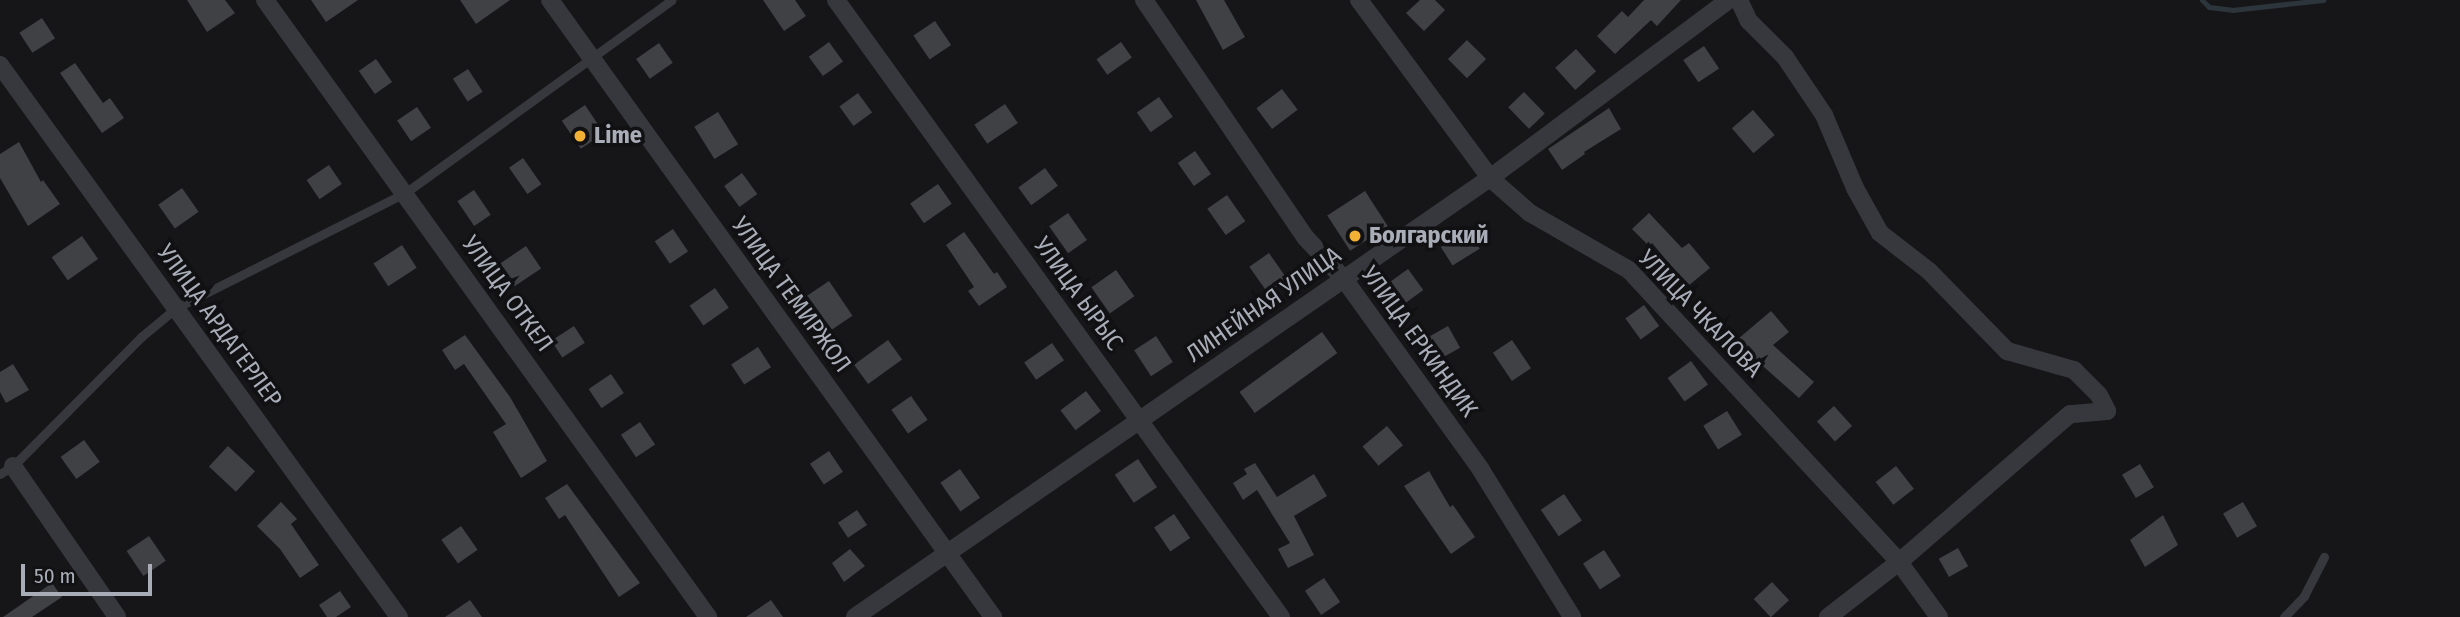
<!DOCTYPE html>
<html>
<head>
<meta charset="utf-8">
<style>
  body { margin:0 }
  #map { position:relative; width:2460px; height:617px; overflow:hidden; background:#161618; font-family:"Fira Sans Condensed",sans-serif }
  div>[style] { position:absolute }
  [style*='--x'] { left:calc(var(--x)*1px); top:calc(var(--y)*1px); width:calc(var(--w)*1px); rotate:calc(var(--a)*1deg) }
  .stream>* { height:5px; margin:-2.5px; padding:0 2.5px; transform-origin:2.5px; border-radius:2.5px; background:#2c353c }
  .building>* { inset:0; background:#404145; transform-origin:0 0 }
  .lane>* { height:9px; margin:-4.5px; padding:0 4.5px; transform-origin:4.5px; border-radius:4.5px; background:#37383d }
  .street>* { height:18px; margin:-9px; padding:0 9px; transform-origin:9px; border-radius:9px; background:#37383d }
  .dots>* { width:19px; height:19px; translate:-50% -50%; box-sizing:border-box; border:4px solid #111113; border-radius:50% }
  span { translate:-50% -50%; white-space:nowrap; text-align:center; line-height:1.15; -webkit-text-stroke:7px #111113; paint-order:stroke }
  .poi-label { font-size:24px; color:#a8adb8; font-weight:700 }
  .left { translate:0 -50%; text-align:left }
  .street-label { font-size:24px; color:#a8adb8 }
  .scale { position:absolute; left:21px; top:564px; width:131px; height:32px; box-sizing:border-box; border:4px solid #a8adb8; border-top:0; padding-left:9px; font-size:21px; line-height:24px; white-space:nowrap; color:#a8adb8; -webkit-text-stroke:5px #111113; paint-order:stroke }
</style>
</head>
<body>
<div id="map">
  <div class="stream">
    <div style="--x:2202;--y:0;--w:10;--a:45"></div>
    <div style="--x:2209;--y:7;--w:23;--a:7"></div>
    <div style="--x:2232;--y:10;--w:92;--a:-6.3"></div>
  </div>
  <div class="building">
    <div style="clip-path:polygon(187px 0,225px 0,235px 13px,207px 32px)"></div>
    <div style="clip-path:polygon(311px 0,358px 0,326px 22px)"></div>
    <div style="clip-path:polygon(460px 0,510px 0,476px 24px)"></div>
    <div style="clip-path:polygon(763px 0,795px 0,806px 16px,784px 31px)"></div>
    <div style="clip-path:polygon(1196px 0,1224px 0,1245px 37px,1223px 50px)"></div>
    <div style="clip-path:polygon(1420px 0,1435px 0,1445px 10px,1424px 31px,1406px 13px)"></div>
    <div style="clip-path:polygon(1644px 0,1681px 0,1657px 26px,1651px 20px,1615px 54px,1597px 36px,1622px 11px,1628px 17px)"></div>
    <div style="left:42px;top:18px;width:24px;height:27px;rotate:57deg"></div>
    <div style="left:935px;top:21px;width:29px;height:26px;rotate:56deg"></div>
    <div style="left:1467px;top:40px;width:27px;height:27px;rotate:45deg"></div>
    <div style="left:829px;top:42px;width:24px;height:25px;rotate:54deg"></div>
    <div style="left:1121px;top:42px;width:19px;height:30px;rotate:55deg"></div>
    <div style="left:659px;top:43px;width:24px;height:28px;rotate:55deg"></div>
    <div style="left:1704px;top:46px;width:27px;height:25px;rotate:56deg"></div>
    <div style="left:1576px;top:49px;width:30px;height:28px;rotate:48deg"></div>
    <div style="left:376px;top:59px;width:28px;height:21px;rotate:55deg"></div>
    <div style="clip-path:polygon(75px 63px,103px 103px,110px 98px,124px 118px,102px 133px,60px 73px)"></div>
    <div style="left:468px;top:69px;width:27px;height:18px;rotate:57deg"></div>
    <div style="left:1282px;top:89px;width:26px;height:32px;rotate:53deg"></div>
    <div style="left:1524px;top:92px;width:30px;height:22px;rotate:46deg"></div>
    <div style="left:858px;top:93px;width:24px;height:23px;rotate:54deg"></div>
    <div style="left:1159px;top:97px;width:24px;height:27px;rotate:55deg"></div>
    <div style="left:1005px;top:104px;width:23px;height:37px;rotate:56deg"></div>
    <div style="left:585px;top:105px;width:34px;height:28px;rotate:56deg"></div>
    <div style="left:417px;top:107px;width:25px;height:24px;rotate:56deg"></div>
    <div style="clip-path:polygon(1609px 108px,1621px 129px,1584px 152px,1585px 154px,1562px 170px,1548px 149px)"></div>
    <div style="left:1753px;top:110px;width:33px;height:28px;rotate:49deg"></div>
    <div style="left:718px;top:112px;width:38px;height:28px;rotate:58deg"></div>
    <div style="clip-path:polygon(19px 142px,41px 182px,43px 180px,60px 204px,28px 226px,0 178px,0 154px)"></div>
    <div style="left:1195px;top:151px;width:28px;height:21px;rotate:55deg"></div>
    <div style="left:523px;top:158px;width:32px;height:17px;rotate:55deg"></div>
    <div style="left:329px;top:165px;width:23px;height:27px;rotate:56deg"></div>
    <div style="left:1045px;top:168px;width:22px;height:33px;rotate:54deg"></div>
    <div style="left:742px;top:173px;width:26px;height:22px;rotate:54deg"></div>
    <div style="left:938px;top:184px;width:24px;height:34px;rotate:55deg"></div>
    <div style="left:182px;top:188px;width:29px;height:29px;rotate:55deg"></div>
    <div style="left:474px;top:190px;width:30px;height:20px;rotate:56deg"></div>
    <div style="left:1365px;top:191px;width:42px;height:45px;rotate:57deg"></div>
    <div style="left:1227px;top:195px;width:32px;height:24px;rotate:55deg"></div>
    <div style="left:1068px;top:213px;width:33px;height:23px;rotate:55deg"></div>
    <div style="clip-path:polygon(1649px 213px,1682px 248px,1689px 243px,1710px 268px,1688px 286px,1652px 243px,1649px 246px,1632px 229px)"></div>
    <div style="left:673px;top:229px;width:27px;height:22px;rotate:56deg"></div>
    <div style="left:1468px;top:230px;width:22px;height:32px;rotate:58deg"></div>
    <div style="clip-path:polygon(964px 232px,994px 274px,997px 272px,1007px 287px,979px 306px,968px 291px,974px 287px,946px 245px)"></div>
    <div style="left:82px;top:236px;width:28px;height:37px;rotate:55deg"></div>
    <div style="left:402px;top:245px;width:27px;height:34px;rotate:57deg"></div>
    <div style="left:526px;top:246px;width:27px;height:32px;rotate:56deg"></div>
    <div style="left:1269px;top:253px;width:32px;height:24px;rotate:55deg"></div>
    <div style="left:1408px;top:269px;width:26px;height:24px;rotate:54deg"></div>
    <div style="left:1116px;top:270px;width:32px;height:30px;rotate:55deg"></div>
    <div style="left:829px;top:281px;width:42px;height:30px;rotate:56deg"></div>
    <div style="left:715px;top:288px;width:24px;height:31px;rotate:55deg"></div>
    <div style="left:1644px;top:305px;width:26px;height:23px;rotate:54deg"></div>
    <div style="clip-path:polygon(1771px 311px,1789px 332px,1773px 345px,1814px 382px,1799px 398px,1756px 360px,1738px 339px)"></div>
    <div style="left:574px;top:326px;width:20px;height:27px;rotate:57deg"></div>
    <div style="left:1448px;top:326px;width:25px;height:24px;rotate:61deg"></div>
    <div style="left:1322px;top:332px;width:26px;height:102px;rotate:54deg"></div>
    <div style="clip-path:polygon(465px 335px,510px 397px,547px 461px,521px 478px,493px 432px,506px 424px,464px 364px,455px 370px,442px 350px)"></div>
    <div style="left:1156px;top:336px;width:31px;height:26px;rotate:57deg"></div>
    <div style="left:888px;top:340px;width:24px;height:42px;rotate:54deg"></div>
    <div style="left:1512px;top:340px;width:34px;height:23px;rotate:56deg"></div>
    <div style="left:1052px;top:343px;width:21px;height:34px;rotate:55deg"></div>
    <div style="left:758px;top:347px;width:24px;height:32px;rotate:57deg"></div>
    <div style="left:1691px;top:361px;width:29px;height:29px;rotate:54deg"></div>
    <div style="clip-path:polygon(13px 364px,29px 390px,6px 403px,0 392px,0 372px)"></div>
    <div style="left:611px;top:374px;width:23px;height:27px;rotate:56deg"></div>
    <div style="left:1086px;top:391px;width:25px;height:32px;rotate:53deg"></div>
    <div style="left:911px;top:396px;width:29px;height:24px;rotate:55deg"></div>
    <div style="left:1834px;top:406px;width:27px;height:23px;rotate:48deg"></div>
    <div style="left:1727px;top:411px;width:28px;height:28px;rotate:58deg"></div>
    <div style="left:640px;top:422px;width:27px;height:23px;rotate:56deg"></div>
    <div style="left:1387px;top:426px;width:25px;height:32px;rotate:50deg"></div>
    <div style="left:84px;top:440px;width:27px;height:29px;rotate:54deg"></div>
    <div style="left:228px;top:446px;width:37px;height:28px;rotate:43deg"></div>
    <div style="left:829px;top:451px;width:25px;height:23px;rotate:56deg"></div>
    <div style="left:1138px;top:459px;width:34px;height:28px;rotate:56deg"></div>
    <div style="clip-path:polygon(1255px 463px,1277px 497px,1314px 474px,1327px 496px,1294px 516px,1314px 555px,1288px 568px,1278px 549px,1290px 543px,1257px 490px,1243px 500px,1233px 483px,1247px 474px,1244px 469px)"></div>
    <div style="left:2140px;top:464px;width:27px;height:21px;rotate:59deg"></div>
    <div style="left:1896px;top:466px;width:29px;height:26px;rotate:52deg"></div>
    <div style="left:960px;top:469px;width:35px;height:24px;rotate:55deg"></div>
    <div style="clip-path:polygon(1429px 471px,1450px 507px,1453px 505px,1475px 537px,1451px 554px,1404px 486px)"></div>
    <div style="clip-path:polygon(567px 484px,640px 583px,619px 597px,565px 515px,559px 519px,545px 498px)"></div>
    <div style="left:1564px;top:494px;width:32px;height:28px;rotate:56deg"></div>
    <div style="clip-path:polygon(281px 502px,297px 519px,291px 524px,319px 565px,300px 578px,280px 549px,257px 526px)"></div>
    <div style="left:2243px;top:502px;width:28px;height:23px;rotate:60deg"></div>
    <div style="left:857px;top:510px;width:18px;height:23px;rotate:56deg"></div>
    <div style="left:1174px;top:514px;width:29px;height:24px;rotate:56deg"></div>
    <div style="clip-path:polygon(2163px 515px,2178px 545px,2145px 567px,2130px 540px)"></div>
    <div style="left:461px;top:526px;width:29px;height:24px;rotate:55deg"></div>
    <div style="left:149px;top:536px;width:30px;height:27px;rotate:56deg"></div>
    <div style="left:1958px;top:548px;width:21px;height:22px;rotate:61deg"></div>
    <div style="clip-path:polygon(850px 549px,865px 566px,844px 582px,832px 563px)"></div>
    <div style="left:1604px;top:550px;width:31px;height:25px;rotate:57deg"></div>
    <div style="left:1324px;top:578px;width:29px;height:23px;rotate:56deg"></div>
    <div style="left:1772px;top:582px;width:25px;height:25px;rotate:47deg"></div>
    <div style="clip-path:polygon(52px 583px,62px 597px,32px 617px,3px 617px)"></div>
    <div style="clip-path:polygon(340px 591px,351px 607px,336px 617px,327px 617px,319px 605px)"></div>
    <div style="clip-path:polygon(470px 600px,482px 617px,445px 617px)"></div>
    <div style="clip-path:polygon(771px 600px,783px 617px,746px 617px)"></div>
  </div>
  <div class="lane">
    <div style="--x:0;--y:474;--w:15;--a:-32"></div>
    <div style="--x:13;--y:466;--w:182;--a:-45.2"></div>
    <div style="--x:141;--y:337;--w:45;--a:-39.6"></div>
    <div style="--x:176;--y:308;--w:256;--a:-26.7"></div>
    <div style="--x:405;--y:193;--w:329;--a:-35.9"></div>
    <div style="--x:2284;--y:617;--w:29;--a:-46"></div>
    <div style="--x:2304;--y:596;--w:44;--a:-62.9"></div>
  </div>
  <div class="street">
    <div style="--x:265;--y:0;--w:760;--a:54.32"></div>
    <div style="--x:550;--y:0;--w:760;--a:54.32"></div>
    <div style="--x:836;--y:0;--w:761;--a:54.2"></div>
    <div style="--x:1144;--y:0;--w:287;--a:55.8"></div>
    <div style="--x:1305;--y:237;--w:57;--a:47.1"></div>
    <div style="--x:1344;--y:279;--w:235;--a:54.3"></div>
    <div style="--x:1481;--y:470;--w:173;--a:58.2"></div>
    <div style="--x:1359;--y:0;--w:221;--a:53.6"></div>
    <div style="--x:1490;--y:178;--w:53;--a:41.2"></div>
    <div style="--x:1530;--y:213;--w:114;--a:29.9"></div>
    <div style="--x:1629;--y:270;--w:398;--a:47.2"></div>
    <div style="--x:1899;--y:562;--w:68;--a:54"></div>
    <div style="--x:1739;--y:0;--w:23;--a:65"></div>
    <div style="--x:1749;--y:21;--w:51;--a:45"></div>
    <div style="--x:1785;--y:57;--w:70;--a:56.1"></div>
    <div style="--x:1824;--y:115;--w:79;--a:67"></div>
    <div style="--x:1855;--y:188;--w:51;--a:60.9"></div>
    <div style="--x:1880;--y:233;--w:62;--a:37.8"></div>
    <div style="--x:1929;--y:271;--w:112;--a:45.7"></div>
    <div style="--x:2007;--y:351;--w:70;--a:15.8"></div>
    <div style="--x:2074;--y:370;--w:35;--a:45"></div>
    <div style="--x:2099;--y:395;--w:18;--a:63"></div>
    <div style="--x:2107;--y:411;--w:37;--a:175"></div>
    <div style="--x:2070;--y:414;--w:226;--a:139.1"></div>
    <div style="--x:1899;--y:562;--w:90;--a:142.2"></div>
    <div style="--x:0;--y:65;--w:681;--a:54.14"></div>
    <div style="--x:13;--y:466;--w:183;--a:55.4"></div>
    <div style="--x:855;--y:617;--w:772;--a:-34.66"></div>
    <div style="--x:1490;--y:178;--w:298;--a:-36.7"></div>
  </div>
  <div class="dots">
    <div style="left:580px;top:136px;background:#f2b134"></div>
    <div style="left:1355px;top:236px;background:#f2b134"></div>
  </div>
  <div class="poi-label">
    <span class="left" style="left:594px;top:136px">Lime</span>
    <span class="left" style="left:1369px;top:236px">Болгарский</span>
  </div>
  <div class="street-label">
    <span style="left:507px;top:294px;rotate:54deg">УЛИЦА ОТКЕЛ</span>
    <span style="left:1078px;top:294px;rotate:54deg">УЛИЦА ЫРЫС</span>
    <span style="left:791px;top:295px;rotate:54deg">УЛИЦА ТЕМИРЖОЛ</span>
    <span style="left:1264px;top:305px;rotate:-35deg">ЛИНЕЙНАЯ УЛИЦА</span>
    <span style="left:1700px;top:314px;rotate:46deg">УЛИЦА ЧКАЛОВА</span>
    <span style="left:219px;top:326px;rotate:54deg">УЛИЦА АРДАГЕРЛЕР</span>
    <span style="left:1419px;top:342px;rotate:54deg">УЛИЦА ЕРКИНДИК</span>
  </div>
  <div class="scale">50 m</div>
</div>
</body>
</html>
